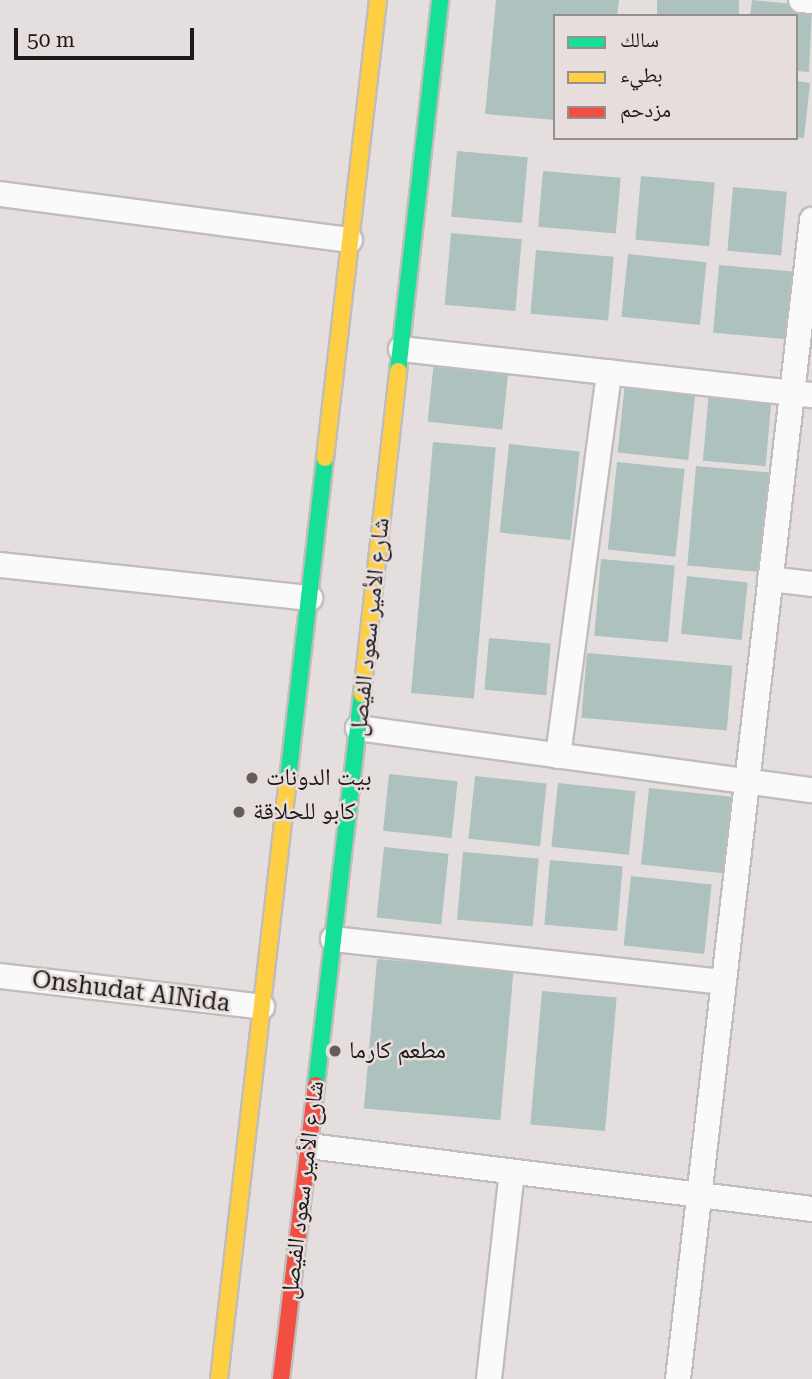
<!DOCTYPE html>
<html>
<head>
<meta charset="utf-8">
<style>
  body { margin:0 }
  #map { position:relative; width:812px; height:1379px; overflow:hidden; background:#e4dfde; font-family:"Roboto Serif","Noto Naskh Arabic",serif }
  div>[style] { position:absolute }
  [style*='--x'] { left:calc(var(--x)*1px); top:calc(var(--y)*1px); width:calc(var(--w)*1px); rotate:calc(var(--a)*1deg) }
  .building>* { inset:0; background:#adc1be; transform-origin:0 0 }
  .roads { filter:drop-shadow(2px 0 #c0bdbc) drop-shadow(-2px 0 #c0bdbc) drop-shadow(0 2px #c0bdbc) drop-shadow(0 -2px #c0bdbc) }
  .street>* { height:24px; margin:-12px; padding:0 12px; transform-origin:12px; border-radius:12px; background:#fbfafa }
  .fast>* { height:16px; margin:-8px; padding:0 8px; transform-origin:8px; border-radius:8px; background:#16e098 }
  .slow>* { height:16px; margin:-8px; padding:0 8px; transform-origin:8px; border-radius:8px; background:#ffcf43 }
  .jam>* { height:16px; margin:-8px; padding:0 8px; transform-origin:8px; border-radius:8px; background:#f24e42 }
  .dots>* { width:19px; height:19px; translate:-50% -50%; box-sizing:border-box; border:4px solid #e6dddc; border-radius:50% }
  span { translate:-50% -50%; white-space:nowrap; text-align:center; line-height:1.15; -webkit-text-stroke:5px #e6dddc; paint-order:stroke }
  .street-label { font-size:24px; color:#1c1918 }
  .poi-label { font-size:24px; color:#1c1918 }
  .left { translate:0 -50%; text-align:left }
  .legend { position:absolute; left:553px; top:14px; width:245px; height:126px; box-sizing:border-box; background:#e6dddc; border:2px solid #958f8e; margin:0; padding:9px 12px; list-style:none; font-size:21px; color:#1c1918 }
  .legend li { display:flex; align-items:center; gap:14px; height:35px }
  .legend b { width:35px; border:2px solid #958f8e }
  .scale { position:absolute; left:14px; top:28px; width:180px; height:32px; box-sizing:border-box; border:4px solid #1c1918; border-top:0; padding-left:9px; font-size:21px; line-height:24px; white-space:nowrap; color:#1c1918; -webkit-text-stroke:5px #e6dddc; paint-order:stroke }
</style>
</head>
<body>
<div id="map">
  <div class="building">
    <div style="clip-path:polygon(496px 0,619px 0,617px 16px,555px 16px,555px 120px,485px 114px)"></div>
    <div style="left:657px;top:0;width:82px;height:16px"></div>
    <div style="clip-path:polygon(752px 0,812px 6px,809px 72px,796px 71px,796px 16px,750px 16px)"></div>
    <div style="clip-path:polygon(796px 81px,810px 83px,804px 138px,796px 137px)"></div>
    <div style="left:457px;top:151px;width:71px;height:66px;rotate:5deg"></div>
    <div style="left:543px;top:171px;width:78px;height:56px;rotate:5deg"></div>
    <div style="left:641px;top:176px;width:74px;height:64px;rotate:5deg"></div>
    <div style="left:733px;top:187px;width:54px;height:64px;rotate:5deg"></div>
    <div style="left:451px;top:233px;width:71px;height:72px;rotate:5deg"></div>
    <div style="left:536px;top:250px;width:78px;height:64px;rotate:5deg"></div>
    <div style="left:628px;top:254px;width:79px;height:63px;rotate:6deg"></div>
    <div style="left:719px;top:265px;width:74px;height:68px;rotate:5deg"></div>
    <div style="left:434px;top:361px;width:75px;height:61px;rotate:6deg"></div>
    <div style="left:625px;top:383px;width:71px;height:70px;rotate:6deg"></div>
    <div style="left:709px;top:391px;width:63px;height:70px;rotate:5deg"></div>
    <div style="left:433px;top:442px;width:63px;height:252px;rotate:5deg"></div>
    <div style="left:509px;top:444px;width:71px;height:89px;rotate:6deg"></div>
    <div style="left:617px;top:462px;width:68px;height:88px;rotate:6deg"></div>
    <div style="left:696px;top:466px;width:73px;height:100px;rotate:5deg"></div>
    <div style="left:601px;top:559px;width:74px;height:77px;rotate:5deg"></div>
    <div style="left:687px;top:576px;width:61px;height:58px;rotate:6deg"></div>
    <div style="left:489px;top:638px;width:62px;height:52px;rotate:5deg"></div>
    <div style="left:587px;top:653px;width:146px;height:65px;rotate:5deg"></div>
    <div style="left:389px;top:774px;width:69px;height:57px;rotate:6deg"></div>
    <div style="left:475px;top:776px;width:72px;height:63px;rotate:6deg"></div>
    <div style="left:558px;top:783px;width:78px;height:64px;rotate:6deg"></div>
    <div style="left:649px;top:788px;width:83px;height:77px;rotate:6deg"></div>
    <div style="left:384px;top:847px;width:65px;height:71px;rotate:6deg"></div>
    <div style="left:463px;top:852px;width:76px;height:68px;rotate:5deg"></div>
    <div style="left:550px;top:860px;width:73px;height:65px;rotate:5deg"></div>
    <div style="left:631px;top:876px;width:81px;height:70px;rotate:6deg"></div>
    <div style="left:377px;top:959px;width:137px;height:150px;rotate:5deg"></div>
    <div style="left:542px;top:991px;width:75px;height:134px;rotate:5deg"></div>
  </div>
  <div class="roads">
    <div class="street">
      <div style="--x:801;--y:0;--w:11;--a:5"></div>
      <div style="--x:0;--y:194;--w:353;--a:7.5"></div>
      <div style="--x:401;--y:349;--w:414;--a:6.4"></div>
      <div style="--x:0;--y:565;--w:312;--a:6.1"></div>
      <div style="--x:770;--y:579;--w:42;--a:6.8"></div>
      <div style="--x:358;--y:728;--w:458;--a:7.8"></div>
      <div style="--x:558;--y:756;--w:387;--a:-82.4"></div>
      <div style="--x:333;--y:939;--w:393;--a:6.3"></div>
      <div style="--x:0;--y:976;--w:264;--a:6.7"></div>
      <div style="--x:309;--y:1146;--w:507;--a:7.14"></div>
      <div style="--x:489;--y:1379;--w:208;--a:-83.7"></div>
      <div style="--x:678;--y:1379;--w:1167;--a:-83.4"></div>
    </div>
    <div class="fast">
      <div style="--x:398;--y:371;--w:373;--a:-83.5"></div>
      <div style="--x:288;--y:779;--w:323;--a:-83.4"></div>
      <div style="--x:316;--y:1085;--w:394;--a:-83.3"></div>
    </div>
    <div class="slow">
      <div style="--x:325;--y:458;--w:461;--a:-83.4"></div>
      <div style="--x:362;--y:694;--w:325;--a:-83.6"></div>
      <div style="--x:219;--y:1379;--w:604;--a:-83.44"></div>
    </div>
    <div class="jam">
      <div style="--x:281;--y:1379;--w:296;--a:-83.2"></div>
    </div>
  </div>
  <div class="dots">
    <div style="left:252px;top:778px;background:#625e5d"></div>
    <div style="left:239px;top:812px;background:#625e5d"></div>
    <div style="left:335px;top:1051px;background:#625e5d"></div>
  </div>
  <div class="street-label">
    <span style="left:370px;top:627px;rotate:-84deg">شارع الأمير سعود الفيصل</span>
    <span style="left:131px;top:992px;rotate:7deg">Onshudat AlNida</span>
    <span style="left:303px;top:1190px;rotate:-83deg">شارع الأمير سعود الفيصل</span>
  </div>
  <div class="poi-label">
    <span class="left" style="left:266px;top:778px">بيت الدونات</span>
    <span class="left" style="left:253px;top:812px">كابو للحلاقة</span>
    <span class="left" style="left:349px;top:1051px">مطعم كارما</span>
  </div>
  <ul class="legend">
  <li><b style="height:9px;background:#16e098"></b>سالك</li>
  <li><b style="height:9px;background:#ffcf43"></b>بطيء</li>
  <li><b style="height:9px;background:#f24e42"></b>مزدحم</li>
  </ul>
  <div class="scale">50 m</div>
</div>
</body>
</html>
